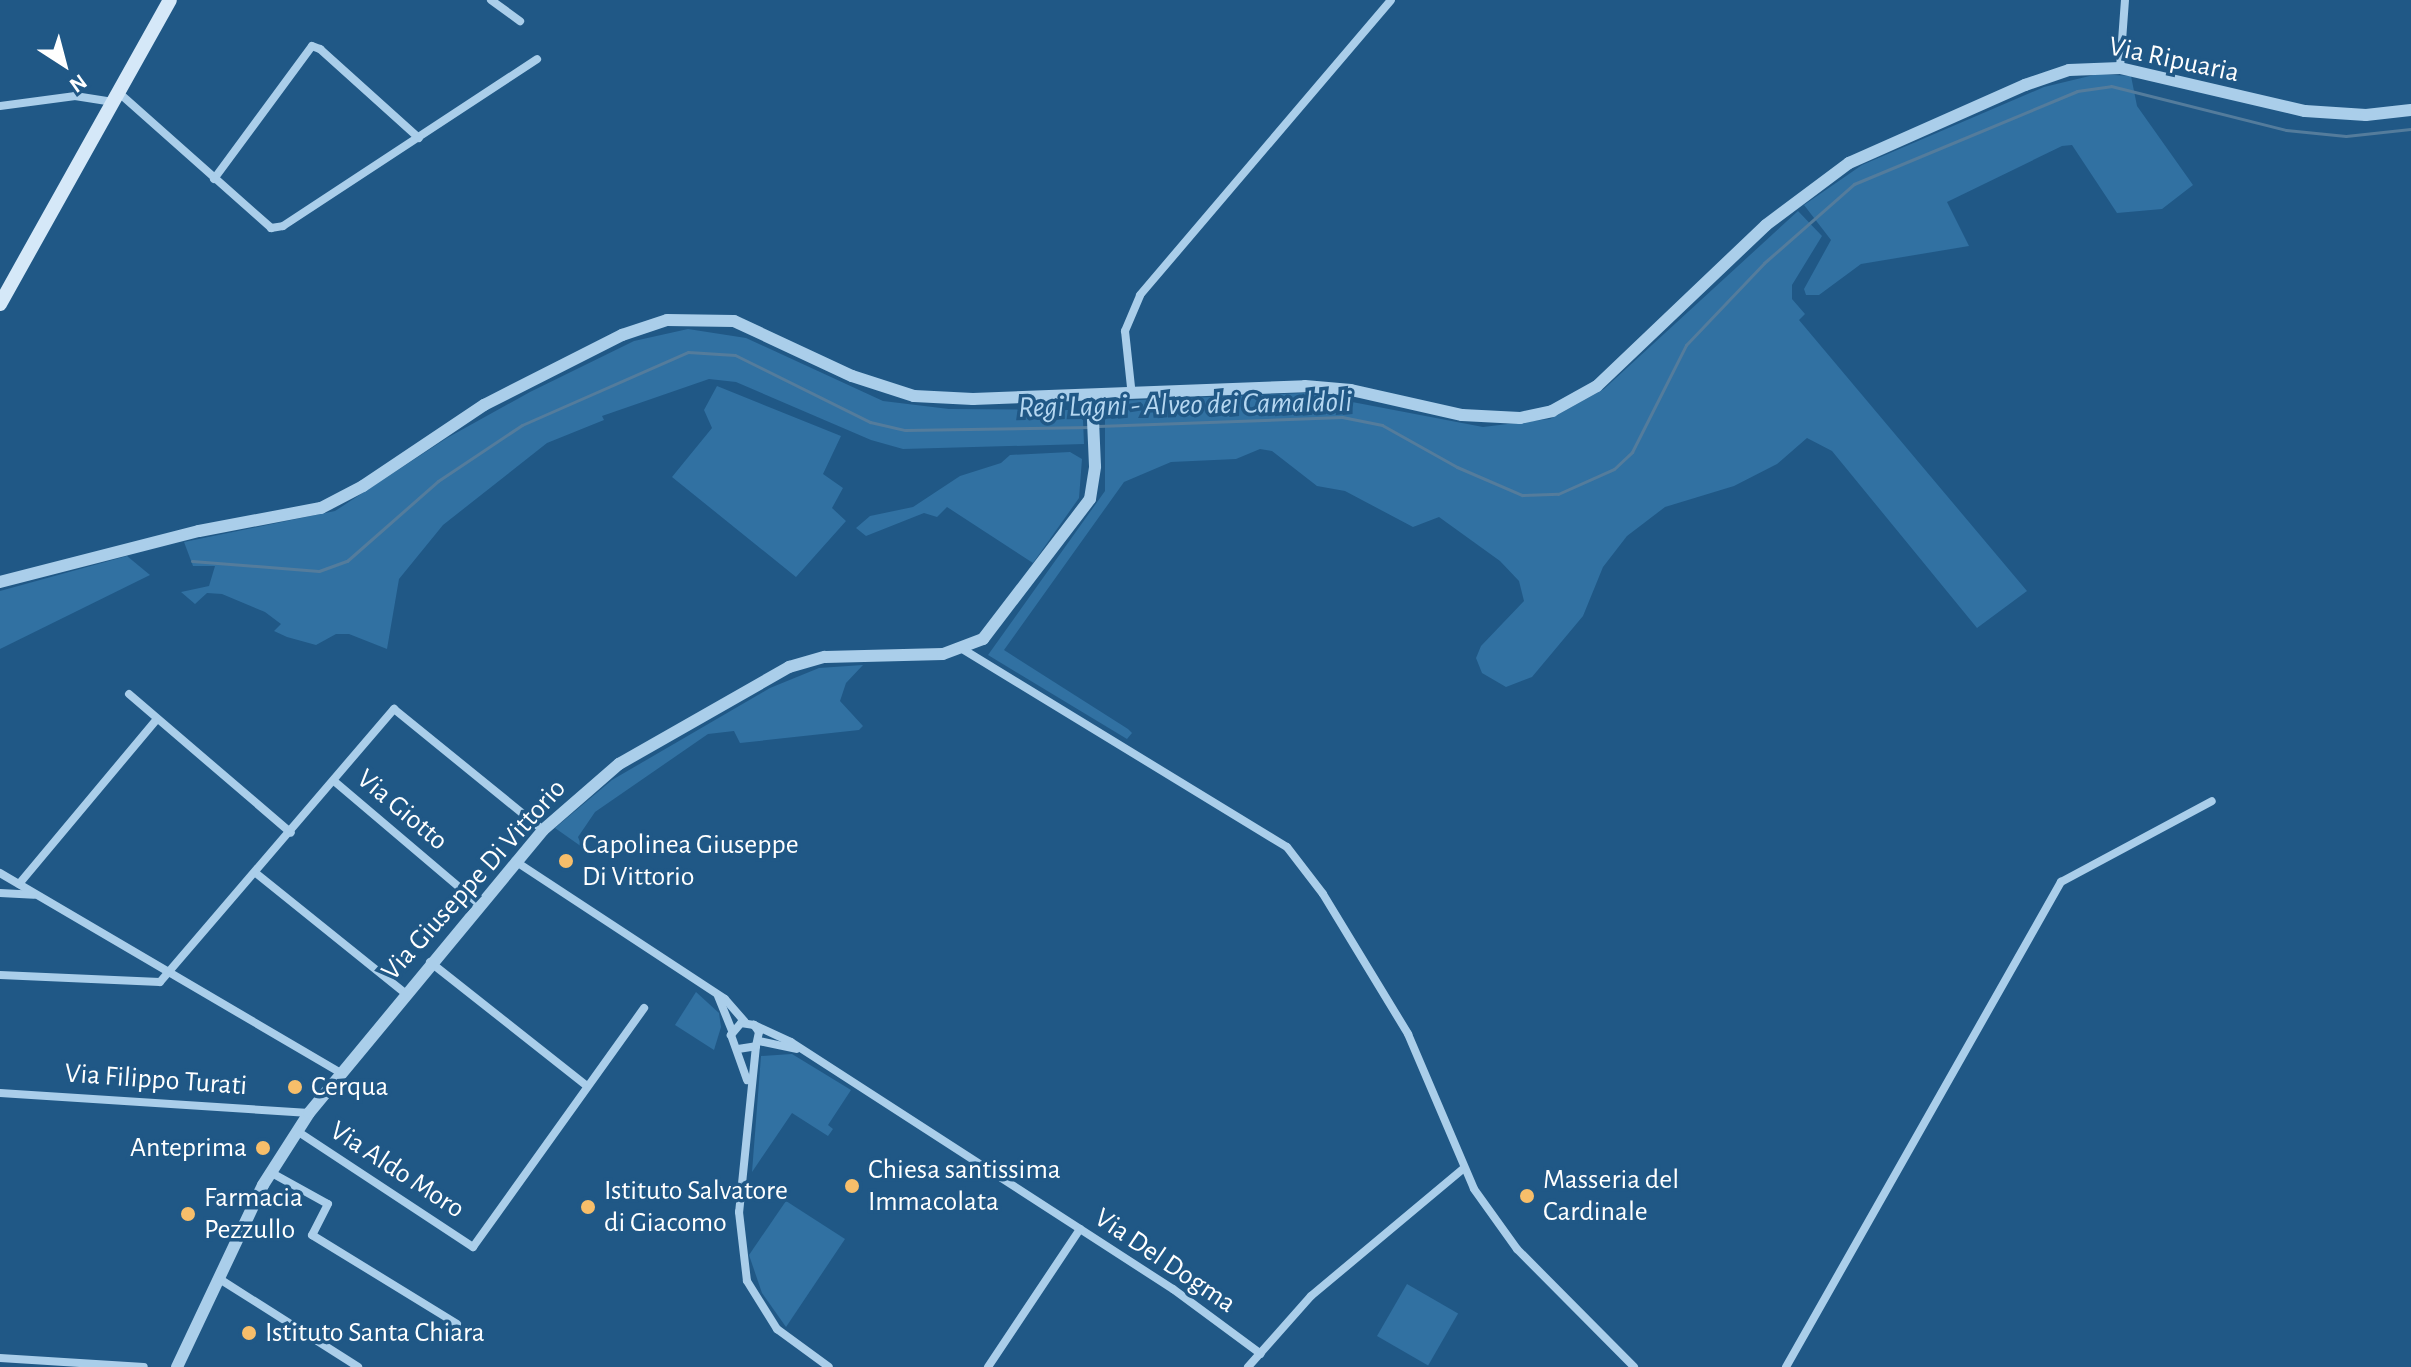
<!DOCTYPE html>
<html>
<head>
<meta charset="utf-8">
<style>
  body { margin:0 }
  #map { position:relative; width:2411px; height:1367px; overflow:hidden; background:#205886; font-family:"Alegreya Sans",sans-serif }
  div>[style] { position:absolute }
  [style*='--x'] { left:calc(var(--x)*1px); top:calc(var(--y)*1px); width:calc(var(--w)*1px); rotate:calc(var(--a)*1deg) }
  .green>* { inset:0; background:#3171a2; transform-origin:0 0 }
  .stream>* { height:3px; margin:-1.5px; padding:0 1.5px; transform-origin:1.5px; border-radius:1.5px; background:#547c9c }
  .minor>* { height:8px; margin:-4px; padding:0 4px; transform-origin:4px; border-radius:4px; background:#aaceea }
  .tertiary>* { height:12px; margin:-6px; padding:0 6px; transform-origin:6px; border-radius:6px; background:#aaceea }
  .secondary>* { height:14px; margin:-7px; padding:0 7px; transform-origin:7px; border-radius:7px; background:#d5e8f8 }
  .dots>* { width:22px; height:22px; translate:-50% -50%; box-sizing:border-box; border:4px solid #205886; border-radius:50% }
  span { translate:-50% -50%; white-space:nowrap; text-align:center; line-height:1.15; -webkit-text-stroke:7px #205886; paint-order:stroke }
  .street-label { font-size:28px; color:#fff }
  .poi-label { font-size:28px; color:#fff }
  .left { translate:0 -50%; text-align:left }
  .right { translate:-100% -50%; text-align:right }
  .water-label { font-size:30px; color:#b5d7f1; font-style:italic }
  .north { position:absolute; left:24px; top:24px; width:80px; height:80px; -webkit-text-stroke:6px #205886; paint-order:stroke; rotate:144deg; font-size:22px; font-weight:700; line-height:32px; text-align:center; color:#fff }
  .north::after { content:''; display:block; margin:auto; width:28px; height:36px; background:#fff; clip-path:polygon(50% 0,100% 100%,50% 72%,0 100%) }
</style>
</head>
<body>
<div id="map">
  <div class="green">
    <div style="clip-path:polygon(2098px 74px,2131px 76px,2137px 106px,2193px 185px,2162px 209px,2117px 213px,2072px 145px,2062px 146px,1947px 202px,1969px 246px,1861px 264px,1819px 295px,1806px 295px,1804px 289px,1831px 240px,1804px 205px,1862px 165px,2044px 87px)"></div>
    <div style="clip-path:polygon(1798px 211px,1822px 236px,1792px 285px,1792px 299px,1805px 314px,1799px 320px,2027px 591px,1977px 628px,1832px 451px,1807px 438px,1777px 464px,1734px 486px,1665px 507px,1627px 536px,1603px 567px,1583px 616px,1532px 677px,1506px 687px,1482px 673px,1476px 658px,1481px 646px,1524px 601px,1519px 581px,1500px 561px,1439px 517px,1413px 527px,1345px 491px,1317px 486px,1272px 451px,1260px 449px,1236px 459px,1171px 462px,1124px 482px,1004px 650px,1128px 729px,1132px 733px,1127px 739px,988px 655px,1105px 491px,1105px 416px,1115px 401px,1305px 393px,1483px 427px,1550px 419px,1604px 389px)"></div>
    <div style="clip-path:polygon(688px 329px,746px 338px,883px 401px,949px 409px,1069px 410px,1083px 420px,1084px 444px,903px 449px,871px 440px,736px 382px,709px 379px,602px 416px,604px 420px,547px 443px,443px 525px,399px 579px,387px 649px,349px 634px,336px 634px,316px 645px,287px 637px,274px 631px,281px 624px,265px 612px,222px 594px,207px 593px,195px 604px,181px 592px,209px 586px,215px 566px,193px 566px,184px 542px,335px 511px,447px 438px,530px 392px,634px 341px)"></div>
    <div style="clip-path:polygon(717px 386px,841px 436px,823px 474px,843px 488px,832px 508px,846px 521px,796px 577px,672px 477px,712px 428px,704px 410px)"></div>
    <div style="clip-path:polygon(1070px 452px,1082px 459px,1079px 498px,1033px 563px,947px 507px,937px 517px,924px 513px,866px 536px,856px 528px,870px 516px,913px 507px,960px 476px,1001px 463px,1010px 455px)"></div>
    <div style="clip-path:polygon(127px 556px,150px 575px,0 649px,0 591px)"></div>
    <div style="clip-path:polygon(863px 665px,846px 683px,840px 701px,863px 726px,859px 730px,740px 743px,734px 731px,708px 734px,595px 812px,578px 837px,582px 847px,555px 828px,612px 780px,770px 688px,819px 668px)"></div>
    <div style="clip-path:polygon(696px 992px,719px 1013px,721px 1027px,714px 1050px,675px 1025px)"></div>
    <div style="clip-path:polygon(792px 1054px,851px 1090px,828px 1125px,833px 1129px,828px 1136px,792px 1113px,752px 1172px,761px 1056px)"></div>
    <div style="clip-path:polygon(786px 1201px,845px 1239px,786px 1327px,762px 1293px,749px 1255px)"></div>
    <div style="left:1407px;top:1284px;width:59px;height:60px;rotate:30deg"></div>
  </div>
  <div class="stream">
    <div style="--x:1098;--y:426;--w:244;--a:-2.1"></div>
    <div style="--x:1342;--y:417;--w:41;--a:11.3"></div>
    <div style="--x:1382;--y:425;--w:86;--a:29.2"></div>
    <div style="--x:1457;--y:467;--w:71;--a:23.3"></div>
    <div style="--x:1522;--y:495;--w:36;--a:-2"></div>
    <div style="--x:1558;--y:494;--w:61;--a:-24.1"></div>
    <div style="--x:1614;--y:469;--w:25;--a:-43"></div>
    <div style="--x:1632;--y:452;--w:120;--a:-63.2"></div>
    <div style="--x:1686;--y:345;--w:113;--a:-46.4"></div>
    <div style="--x:1764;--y:263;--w:120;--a:-41.3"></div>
    <div style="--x:1854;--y:184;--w:242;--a:-22.6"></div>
    <div style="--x:2077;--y:91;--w:34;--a:-8"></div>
    <div style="--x:2111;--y:86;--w:180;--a:14.1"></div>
    <div style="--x:2286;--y:130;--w:60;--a:5.7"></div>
    <div style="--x:2346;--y:136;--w:65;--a:-6.1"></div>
    <div style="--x:192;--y:561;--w:127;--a:4.5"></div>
    <div style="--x:319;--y:571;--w:30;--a:-20"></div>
    <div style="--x:347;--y:561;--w:121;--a:-41.3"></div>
    <div style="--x:438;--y:481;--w:101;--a:-33.7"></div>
    <div style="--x:522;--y:425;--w:181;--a:-23.7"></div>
    <div style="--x:688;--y:352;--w:47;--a:3.7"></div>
    <div style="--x:735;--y:355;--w:151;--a:26.4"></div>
    <div style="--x:870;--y:422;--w:36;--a:13"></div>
    <div style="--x:905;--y:430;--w:186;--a:-0.9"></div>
  </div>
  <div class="minor">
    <div style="--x:491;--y:0;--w:36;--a:36"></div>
    <div style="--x:2120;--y:68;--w:68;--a:-85.8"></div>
    <div style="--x:118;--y:92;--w:205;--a:41.6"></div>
    <div style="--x:271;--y:228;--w:12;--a:-9"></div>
    <div style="--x:283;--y:226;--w:304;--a:-33.3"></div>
    <div style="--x:0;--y:106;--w:76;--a:-7.6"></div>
    <div style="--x:75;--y:96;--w:37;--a:9"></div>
    <div style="--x:214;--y:179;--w:165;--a:-53.6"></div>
    <div style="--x:312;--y:46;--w:9;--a:21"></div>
    <div style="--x:320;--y:49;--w:133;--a:42"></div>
    <div style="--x:1131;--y:387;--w:56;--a:-96.1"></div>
    <div style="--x:1125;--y:331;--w:39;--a:-67"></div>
    <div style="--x:1140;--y:295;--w:387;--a:-49.6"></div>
    <div style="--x:964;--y:650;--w:378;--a:31.4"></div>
    <div style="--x:1287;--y:847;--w:59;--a:52.5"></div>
    <div style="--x:1323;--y:894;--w:164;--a:58.7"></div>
    <div style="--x:1408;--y:1034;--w:168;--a:66.9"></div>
    <div style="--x:1474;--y:1189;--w:74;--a:54.4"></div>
    <div style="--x:1517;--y:1249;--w:166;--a:45.2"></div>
    <div style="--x:129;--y:694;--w:213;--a:40.6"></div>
    <div style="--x:334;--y:781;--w:189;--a:40.3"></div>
    <div style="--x:515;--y:861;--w:251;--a:33.3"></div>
    <div style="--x:725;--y:999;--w:30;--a:49"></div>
    <div style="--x:0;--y:873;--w:393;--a:30.4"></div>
    <div style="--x:257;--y:874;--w:190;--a:38.8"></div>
    <div style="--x:19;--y:884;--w:215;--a:-50.1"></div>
    <div style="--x:0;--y:893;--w:34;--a:3"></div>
    <div style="--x:430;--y:962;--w:199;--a:38.3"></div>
    <div style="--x:0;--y:975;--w:160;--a:2.5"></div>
    <div style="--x:160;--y:982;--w:360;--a:-49.4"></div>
    <div style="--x:394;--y:709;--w:192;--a:39.1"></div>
    <div style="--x:718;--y:996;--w:38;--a:68"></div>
    <div style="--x:754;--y:1025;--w:41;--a:24.7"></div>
    <div style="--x:791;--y:1042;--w:455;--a:32.9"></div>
    <div style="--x:1173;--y:1289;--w:109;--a:36.5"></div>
    <div style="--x:759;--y:1041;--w:38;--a:12"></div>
    <div style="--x:756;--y:1046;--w:167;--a:95.8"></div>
    <div style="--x:739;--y:1212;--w:69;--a:83.4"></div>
    <div style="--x:747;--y:1281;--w:57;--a:58"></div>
    <div style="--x:777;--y:1329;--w:64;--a:36.2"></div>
    <div style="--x:738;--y:1049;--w:18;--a:-9"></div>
    <div style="--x:756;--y:1046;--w:14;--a:-78"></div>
    <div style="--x:759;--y:1032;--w:9;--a:-126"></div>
    <div style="--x:754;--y:1025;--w:13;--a:-171"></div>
    <div style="--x:741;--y:1023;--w:16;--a:130"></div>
    <div style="--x:731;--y:1035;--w:48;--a:70.4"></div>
    <div style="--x:0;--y:1093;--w:310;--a:3.7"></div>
    <div style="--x:297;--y:1131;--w:211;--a:33.4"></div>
    <div style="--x:473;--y:1247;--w:294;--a:-54.4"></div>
    <div style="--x:270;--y:1172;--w:66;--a:28.9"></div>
    <div style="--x:328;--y:1204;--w:35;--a:117"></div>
    <div style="--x:312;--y:1235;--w:170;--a:31.5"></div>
    <div style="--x:218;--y:1278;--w:166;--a:32.4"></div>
    <div style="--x:0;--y:1358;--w:144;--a:3.6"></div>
    <div style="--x:988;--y:1367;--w:166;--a:-56.3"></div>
    <div style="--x:1248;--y:1367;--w:95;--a:-48.4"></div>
    <div style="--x:1311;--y:1296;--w:198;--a:-39.9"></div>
    <div style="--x:1786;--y:1367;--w:558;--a:-60.45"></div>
    <div style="--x:2061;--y:882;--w:171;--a:-28.2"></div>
  </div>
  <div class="tertiary">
    <div style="--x:0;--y:582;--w:205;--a:-14.4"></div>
    <div style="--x:199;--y:531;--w:124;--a:-10.7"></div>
    <div style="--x:321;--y:508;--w:47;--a:-27.6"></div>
    <div style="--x:363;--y:486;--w:146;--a:-33.8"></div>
    <div style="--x:484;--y:405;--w:155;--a:-26.9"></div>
    <div style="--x:622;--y:335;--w:47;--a:-18.4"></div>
    <div style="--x:667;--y:320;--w:67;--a:0.9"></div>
    <div style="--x:734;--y:321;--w:130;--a:25"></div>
    <div style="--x:852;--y:376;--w:65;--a:17.9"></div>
    <div style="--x:914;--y:396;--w:59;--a:2.9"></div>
    <div style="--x:973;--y:399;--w:332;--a:-2.2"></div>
    <div style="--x:1305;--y:386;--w:46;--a:5"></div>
    <div style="--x:1351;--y:390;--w:114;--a:12.7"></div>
    <div style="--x:1462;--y:415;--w:58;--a:3"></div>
    <div style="--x:1520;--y:418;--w:33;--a:-12"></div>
    <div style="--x:1552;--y:411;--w:51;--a:-29.1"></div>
    <div style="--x:1597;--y:386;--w:233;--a:-43.6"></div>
    <div style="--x:1766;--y:225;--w:104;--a:-36.8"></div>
    <div style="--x:1849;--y:163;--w:193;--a:-23.9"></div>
    <div style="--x:2025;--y:85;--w:46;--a:-18.8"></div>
    <div style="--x:2069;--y:70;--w:51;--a:-2.2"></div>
    <div style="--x:2120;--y:68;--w:190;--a:13.1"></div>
    <div style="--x:2305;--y:111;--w:61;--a:3.8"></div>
    <div style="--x:2366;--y:115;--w:45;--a:-6.3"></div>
    <div style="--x:177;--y:1367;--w:201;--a:-64.7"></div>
    <div style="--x:263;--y:1185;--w:85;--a:-57.4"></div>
    <div style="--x:309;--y:1113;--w:367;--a:-50.4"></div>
    <div style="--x:543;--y:830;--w:101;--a:-41"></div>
    <div style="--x:619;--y:764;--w:196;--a:-29.7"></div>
    <div style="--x:789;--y:667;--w:37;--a:-16"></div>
    <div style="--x:825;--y:657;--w:118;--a:-1.5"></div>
    <div style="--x:943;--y:654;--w:43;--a:-20.6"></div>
    <div style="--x:983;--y:639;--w:176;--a:-52.6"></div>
    <div style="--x:1090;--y:499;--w:33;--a:-81"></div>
    <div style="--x:1095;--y:466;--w:70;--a:-92.5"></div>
  </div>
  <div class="secondary">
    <div style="--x:0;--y:304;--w:348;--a:-60.8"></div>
  </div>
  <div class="dots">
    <div style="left:566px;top:861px;background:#f7be6a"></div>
    <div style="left:295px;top:1087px;background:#f7be6a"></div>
    <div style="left:263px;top:1148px;background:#f7be6a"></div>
    <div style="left:852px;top:1186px;background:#f7be6a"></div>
    <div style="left:1527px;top:1196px;background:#f7be6a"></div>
    <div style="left:588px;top:1207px;background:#f7be6a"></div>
    <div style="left:188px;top:1214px;background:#f7be6a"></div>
    <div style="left:249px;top:1333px;background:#f7be6a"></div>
  </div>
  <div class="street-label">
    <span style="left:2174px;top:60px;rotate:12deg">Via Ripuaria</span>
    <span style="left:402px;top:810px;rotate:40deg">Via Giotto</span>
    <span style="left:474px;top:880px;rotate:-48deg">Via Giuseppe Di Vittorio</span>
    <span style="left:156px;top:1080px;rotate:4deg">Via Filippo Turati</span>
    <span style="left:397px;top:1170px;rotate:33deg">Via Aldo Moro</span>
    <span style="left:1165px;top:1261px;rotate:34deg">Via Del Dogma</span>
  </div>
  <div class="poi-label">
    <span class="left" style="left:582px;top:861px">Capolinea Giuseppe<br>Di Vittorio</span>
    <span class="left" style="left:311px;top:1087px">Cerqua</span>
    <span class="right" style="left:247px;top:1148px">Anteprima</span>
    <span class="left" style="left:868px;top:1186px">Chiesa santissima<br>Immacolata</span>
    <span class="left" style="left:1543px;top:1196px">Masseria del<br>Cardinale</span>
    <span class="left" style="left:604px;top:1207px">Istituto Salvatore<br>di Giacomo</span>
    <span class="left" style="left:204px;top:1214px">Farmacia<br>Pezzullo</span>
    <span class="left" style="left:265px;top:1333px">Istituto Santa Chiara</span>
  </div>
  <div class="water-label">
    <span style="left:1185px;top:405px;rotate:-1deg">Regi Lagni - Alveo dei Camaldoli</span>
  </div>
  <div class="north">N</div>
</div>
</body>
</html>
